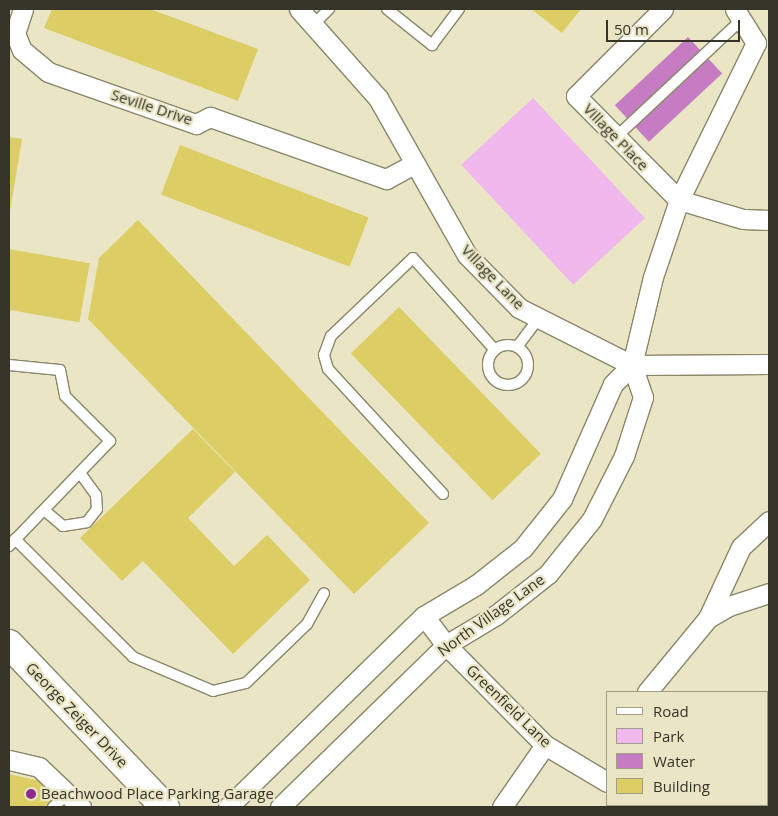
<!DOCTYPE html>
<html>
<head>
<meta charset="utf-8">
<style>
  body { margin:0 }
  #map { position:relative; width:778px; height:816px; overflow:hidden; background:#e9e5c5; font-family:"Open Sans",sans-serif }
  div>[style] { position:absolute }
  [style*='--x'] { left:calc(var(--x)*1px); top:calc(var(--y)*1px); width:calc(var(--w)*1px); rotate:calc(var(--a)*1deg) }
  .green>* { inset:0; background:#f0b8ec; transform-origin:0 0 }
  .water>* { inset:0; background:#c57cc2; transform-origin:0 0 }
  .building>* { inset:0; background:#dcce64; transform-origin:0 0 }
  .roads { filter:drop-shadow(1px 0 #8a876a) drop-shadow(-1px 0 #8a876a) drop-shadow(0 1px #8a876a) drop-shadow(0 -1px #8a876a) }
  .lane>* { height:10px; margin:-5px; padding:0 5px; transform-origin:5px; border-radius:5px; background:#fff }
  .lane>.ring { margin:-5px; padding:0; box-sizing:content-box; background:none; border:10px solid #fff; border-radius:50% }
  .street>* { height:19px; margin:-9.5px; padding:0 9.5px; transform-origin:9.5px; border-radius:9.5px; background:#fff }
  .secondary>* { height:28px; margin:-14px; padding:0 14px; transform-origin:14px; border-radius:14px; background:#fff }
  .dots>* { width:14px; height:14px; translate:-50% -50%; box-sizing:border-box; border:2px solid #e9e5c5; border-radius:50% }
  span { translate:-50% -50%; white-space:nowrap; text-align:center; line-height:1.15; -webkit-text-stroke:4.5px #e9e5c5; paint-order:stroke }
  .street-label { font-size:15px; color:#363428 }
  .poi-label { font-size:15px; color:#363428 }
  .left { translate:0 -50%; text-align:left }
  .frame { position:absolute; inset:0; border:10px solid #363428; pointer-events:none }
  .legend { position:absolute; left:606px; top:691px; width:162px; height:115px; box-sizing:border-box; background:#e9e5c5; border:1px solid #a19e86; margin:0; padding:6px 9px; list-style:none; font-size:15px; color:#363428 }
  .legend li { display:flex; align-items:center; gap:10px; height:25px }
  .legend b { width:25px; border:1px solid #a19e86 }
  .scale { position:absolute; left:606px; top:20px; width:134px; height:22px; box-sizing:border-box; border:2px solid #363428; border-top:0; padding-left:6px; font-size:15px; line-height:18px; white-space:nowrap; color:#363428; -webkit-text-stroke:4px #e9e5c5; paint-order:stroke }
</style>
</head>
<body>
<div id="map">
  <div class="green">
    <div style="left:533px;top:98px;width:164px;height:98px;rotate:47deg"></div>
  </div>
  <div class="water">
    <div style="left:688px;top:37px;width:50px;height:100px;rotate:47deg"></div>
  </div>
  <div class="building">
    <div style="clip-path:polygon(52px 9px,150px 9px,258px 49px,238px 101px,44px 28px)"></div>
    <div style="clip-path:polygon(531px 9px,581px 9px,562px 33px)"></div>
    <div style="clip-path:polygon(9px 137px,22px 139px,10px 211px,9px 211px)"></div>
    <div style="left:180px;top:145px;width:202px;height:53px;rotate:21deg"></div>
    <div style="clip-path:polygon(138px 220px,429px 523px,354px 594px,88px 319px,99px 258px)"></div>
    <div style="left:9px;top:249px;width:82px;height:60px;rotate:10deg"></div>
    <div style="left:399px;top:307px;width:204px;height:67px;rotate:46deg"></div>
    <div style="clip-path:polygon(193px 429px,235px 472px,188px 518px,234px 566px,267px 535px,310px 580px,233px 654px,143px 561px,122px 581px,80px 538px)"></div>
    <div style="clip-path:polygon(9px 774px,40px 781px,66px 807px,9px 807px)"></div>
  </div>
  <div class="roads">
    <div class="lane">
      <div style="--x:387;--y:9;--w:58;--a:38.7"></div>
      <div style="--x:432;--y:45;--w:45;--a:-53.1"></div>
      <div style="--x:313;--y:25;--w:23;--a:-45"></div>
      <div style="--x:615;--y:138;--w:173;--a:-43.1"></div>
      <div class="ring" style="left:488px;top:345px;width:30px;height:30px"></div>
      <div style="--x:517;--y:347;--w:35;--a:-53"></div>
      <div style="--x:9;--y:365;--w:51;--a:5.6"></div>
      <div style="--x:60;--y:370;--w:26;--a:79"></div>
      <div style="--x:65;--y:396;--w:64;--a:45"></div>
      <div style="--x:110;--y:441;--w:146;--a:133.9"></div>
      <div style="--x:443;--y:494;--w:170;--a:-132.6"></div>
      <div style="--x:328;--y:369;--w:15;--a:-106"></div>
      <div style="--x:324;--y:355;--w:20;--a:-70"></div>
      <div style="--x:331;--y:336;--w:113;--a:-43.6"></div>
      <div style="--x:413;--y:258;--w:123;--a:48.3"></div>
      <div style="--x:44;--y:510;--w:25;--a:40"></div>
      <div style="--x:63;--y:526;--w:24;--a:-9"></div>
      <div style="--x:87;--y:522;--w:16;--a:-52"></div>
      <div style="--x:97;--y:509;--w:14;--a:-94"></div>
      <div style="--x:96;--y:495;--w:27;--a:-126"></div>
      <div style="--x:15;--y:539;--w:167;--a:45"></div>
      <div style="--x:133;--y:657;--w:87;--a:23"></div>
      <div style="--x:213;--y:691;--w:34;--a:-14"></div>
      <div style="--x:246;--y:683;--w:85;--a:-44"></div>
      <div style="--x:307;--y:624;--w:35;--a:-61"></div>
      <div style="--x:53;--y:807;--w:20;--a:-41"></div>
    </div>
    <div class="street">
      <div style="--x:23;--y:9;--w:25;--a:108"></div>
      <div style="--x:15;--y:33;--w:18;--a:68"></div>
      <div style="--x:22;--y:50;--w:34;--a:40"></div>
      <div style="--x:48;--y:72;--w:157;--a:19.4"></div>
      <div style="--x:196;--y:124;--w:16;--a:-27"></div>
      <div style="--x:210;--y:117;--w:187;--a:19.4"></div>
      <div style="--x:386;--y:179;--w:30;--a:-28"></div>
      <div style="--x:299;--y:9;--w:119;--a:48.4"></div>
      <div style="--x:378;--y:98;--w:180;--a:60.5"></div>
      <div style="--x:467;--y:255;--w:74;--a:45.5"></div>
      <div style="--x:519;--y:308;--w:127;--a:26.8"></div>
      <div style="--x:632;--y:365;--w:137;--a:-0.4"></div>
      <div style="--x:663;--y:9;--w:123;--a:135"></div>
      <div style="--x:576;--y:96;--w:146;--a:45.3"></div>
      <div style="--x:679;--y:200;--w:67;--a:16.5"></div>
      <div style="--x:743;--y:219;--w:26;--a:2"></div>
      <div style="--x:632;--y:365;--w:90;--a:-76.6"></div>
      <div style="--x:653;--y:277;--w:81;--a:-71.3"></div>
      <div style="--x:679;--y:200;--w:175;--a:-63.9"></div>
      <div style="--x:756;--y:43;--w:40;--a:-122"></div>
      <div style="--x:769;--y:521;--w:38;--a:137"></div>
      <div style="--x:741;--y:547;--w:78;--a:114.9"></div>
      <div style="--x:708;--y:618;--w:24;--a:-30"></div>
      <div style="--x:729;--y:606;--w:42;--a:-18"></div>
      <div style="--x:424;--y:616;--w:36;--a:53"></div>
      <div style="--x:446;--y:645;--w:141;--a:45.3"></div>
      <div style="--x:545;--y:745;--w:72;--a:30.8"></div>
      <div style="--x:647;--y:692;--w:96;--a:-50.5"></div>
      <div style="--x:9;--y:760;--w:31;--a:13"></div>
      <div style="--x:39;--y:767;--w:58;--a:43.6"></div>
      <div style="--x:639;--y:805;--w:4;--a:27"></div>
      <div style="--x:228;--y:807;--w:274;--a:-44.3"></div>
      <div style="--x:424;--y:616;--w:61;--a:-30.8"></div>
      <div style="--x:476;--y:585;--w:60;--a:-38.2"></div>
      <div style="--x:523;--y:548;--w:63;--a:-51.5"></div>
      <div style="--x:562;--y:499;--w:126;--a:-66.1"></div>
      <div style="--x:613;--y:384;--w:27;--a:-45"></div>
      <div style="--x:280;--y:807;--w:232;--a:-44.3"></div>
      <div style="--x:446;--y:645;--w:58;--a:-31"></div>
      <div style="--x:496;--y:615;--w:66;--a:-38.3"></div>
      <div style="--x:548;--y:574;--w:70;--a:-51.3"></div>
      <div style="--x:592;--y:519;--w:71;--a:-63.1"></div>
      <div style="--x:624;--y:456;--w:62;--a:-72.1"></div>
      <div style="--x:643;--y:397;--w:34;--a:-109"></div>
      <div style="--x:502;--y:807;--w:75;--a:-55.3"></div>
    </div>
    <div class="secondary">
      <div style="--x:9;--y:644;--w:226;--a:46.3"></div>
    </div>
  </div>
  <div class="dots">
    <div style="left:31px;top:794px;background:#90298e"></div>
  </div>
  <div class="street-label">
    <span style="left:152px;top:107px;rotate:18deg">Seville Drive</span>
    <span style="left:616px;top:137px;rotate:46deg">Village Place</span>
    <span style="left:493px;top:277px;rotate:46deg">Village Lane</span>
    <span style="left:491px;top:615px;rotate:-36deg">North Village Lane</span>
    <span style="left:509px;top:706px;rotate:44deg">Greenfield Lane</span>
    <span style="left:77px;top:715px;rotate:46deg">George Zeiger Drive</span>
  </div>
  <div class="poi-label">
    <span class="left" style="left:41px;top:794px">Beachwood Place Parking Garage</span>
  </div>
  <div class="frame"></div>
  <ul class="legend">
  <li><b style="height:6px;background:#fff"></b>Road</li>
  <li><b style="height:14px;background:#f0b8ec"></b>Park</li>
  <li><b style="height:14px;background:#c57cc2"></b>Water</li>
  <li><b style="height:14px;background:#dcce64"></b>Building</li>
  </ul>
  <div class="scale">50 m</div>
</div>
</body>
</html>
